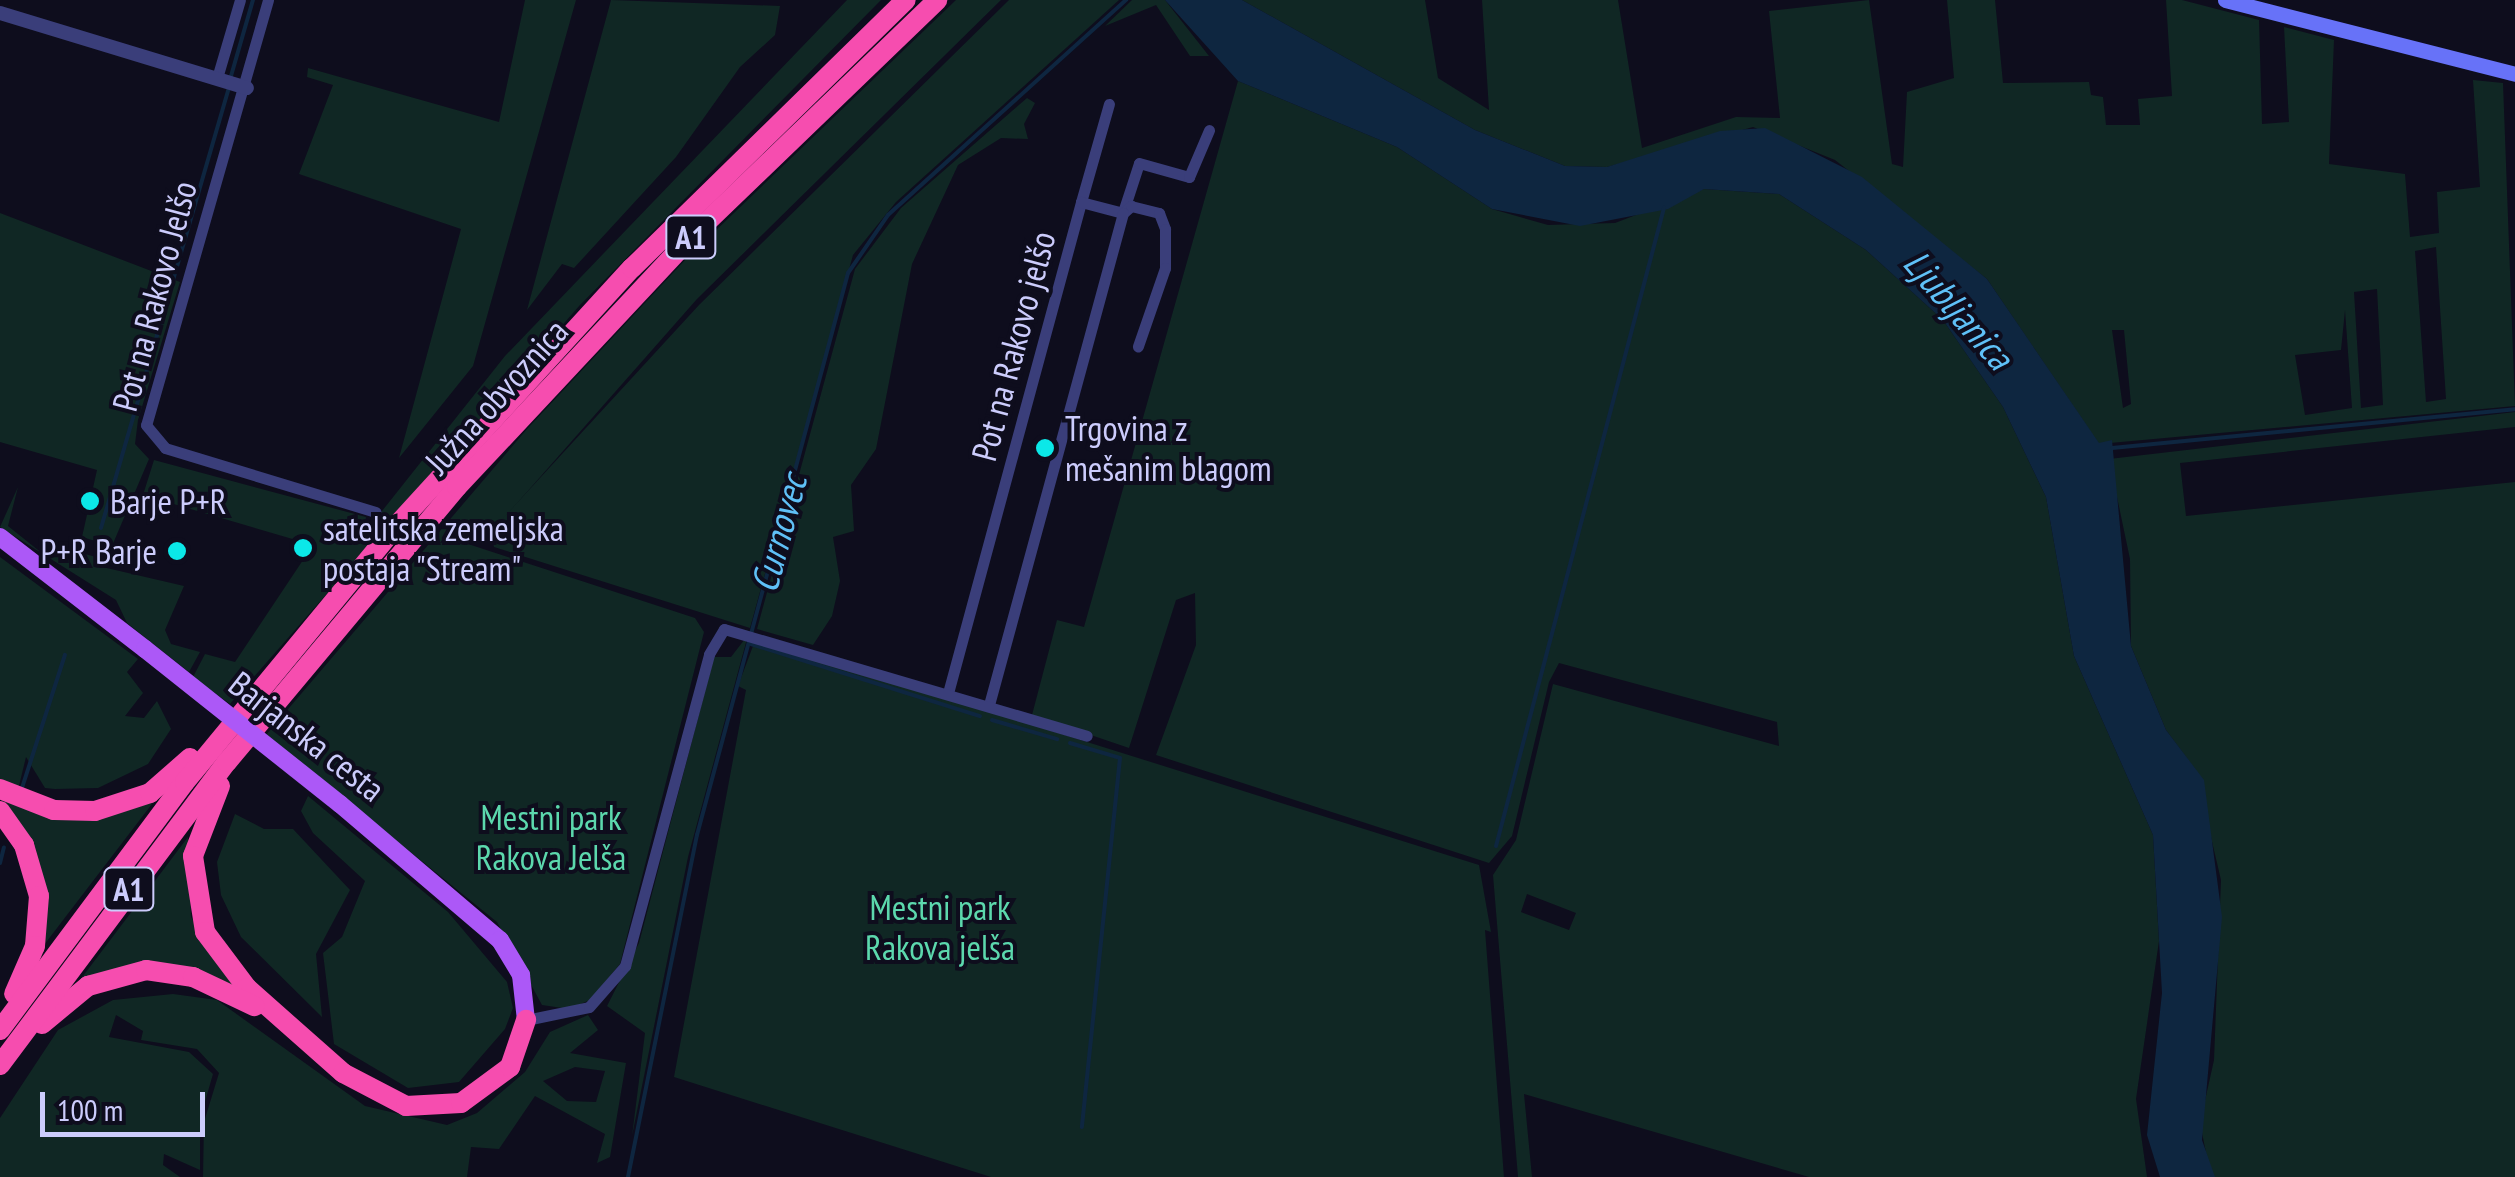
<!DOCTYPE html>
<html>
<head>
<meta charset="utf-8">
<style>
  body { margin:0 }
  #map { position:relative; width:2515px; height:1177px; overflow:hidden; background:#0e0d1d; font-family:"PT Sans Narrow",sans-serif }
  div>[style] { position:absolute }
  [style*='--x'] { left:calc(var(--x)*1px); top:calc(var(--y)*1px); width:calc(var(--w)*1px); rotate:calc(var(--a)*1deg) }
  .green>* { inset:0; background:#102724 }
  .water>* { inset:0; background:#0e2640 }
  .stream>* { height:4px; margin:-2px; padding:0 2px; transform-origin:2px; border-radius:2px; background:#0e2640 }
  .minor>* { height:11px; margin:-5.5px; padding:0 5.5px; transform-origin:5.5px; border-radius:5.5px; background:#3a3e7a }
  .tertiary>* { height:14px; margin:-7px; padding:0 7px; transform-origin:7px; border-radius:7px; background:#3a3e7a }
  .secondary>* { height:15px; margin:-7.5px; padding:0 7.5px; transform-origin:7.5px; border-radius:7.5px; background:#6772f8 }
  .primary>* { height:18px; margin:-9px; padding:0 9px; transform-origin:9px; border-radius:9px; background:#ac58f7 }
  .motorway>* { height:20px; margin:-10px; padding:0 10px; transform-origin:10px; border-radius:10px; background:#f64daf }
  .primary-bridge>* { height:18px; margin:-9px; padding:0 9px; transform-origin:9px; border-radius:9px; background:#ac58f7 }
  .dots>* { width:28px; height:28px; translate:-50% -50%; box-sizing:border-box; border:5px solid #0e0d1d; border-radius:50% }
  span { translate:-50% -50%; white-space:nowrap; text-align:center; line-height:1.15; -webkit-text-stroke:8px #0e0d1d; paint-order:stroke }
  .shield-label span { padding:2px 8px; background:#0e0d1d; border:2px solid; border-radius:8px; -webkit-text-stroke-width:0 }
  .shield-label { font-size:32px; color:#ccccfc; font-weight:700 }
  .street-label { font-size:35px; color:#ccccfc }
  .poi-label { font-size:35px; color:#ccccfc }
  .left { translate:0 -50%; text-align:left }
  .right { translate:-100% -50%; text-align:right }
  .park-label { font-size:35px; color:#5cd8ad }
  .water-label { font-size:38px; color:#5fc0f7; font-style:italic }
  .scale { position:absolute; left:40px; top:1092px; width:165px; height:45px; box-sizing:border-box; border:5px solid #ccccfc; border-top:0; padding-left:12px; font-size:30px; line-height:35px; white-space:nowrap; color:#ccccfc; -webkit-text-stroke:8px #0e0d1d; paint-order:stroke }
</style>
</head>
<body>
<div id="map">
  <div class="green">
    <div style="clip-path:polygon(525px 0,576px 0,473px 366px,399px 458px,461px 229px,299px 174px,333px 85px,307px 77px,308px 68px,499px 122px)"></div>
    <div style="clip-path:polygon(611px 0,780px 6px,775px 35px,740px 67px,676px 157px,574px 268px,562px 264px,527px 310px)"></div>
    <div style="clip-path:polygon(847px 0,881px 0,580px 305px,230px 704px,193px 677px,205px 654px,235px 662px,313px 545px,143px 495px,154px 460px,366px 517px,363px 535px,505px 356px)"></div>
    <div style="clip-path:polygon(956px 0,1001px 0,697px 299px,482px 543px,462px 542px,695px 618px,704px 632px,620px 964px,590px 1000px,569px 1009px,542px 1005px,497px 922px,266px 735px,527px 429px,686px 259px)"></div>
    <div style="clip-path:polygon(1009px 0,1119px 0,896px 202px,853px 255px,750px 628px,494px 547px,491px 534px,505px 516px,699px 305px)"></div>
    <div style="clip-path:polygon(1132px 0,1165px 0,1209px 56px,1190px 56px,1156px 5px,1105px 26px)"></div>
    <div style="clip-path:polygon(evenodd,1242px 0,1425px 0,1438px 78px,1489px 110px,1482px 0,1618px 0,1642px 148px,1736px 117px,1780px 118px,1769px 11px,1869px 0,1892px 164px,1903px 167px,1907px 92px,1954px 78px,1947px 0,1995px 0,2003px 83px,2089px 82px,2091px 95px,2103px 97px,2106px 125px,2140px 125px,2138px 99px,2172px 96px,2166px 0,2182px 0,2259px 20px,2262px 124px,2289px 122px,2284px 27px,2334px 40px,2329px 164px,2405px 174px,2410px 237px,2439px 233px,2437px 192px,2480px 187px,2473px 80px,2503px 83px,2515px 406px,2099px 444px,1987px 279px,1835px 160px,1753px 127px,1607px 167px,1565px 166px,1475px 130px,1242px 0,2436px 247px,2446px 399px,2426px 402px,2415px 251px,2436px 247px,1242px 0,2377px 289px,2383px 405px,2361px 408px,2354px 292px,2377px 289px,1242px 0,2345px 310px,2352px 408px,2305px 415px,2295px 355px,2341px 350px,2345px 310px,1242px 0,2112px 330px,2124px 330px,2131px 404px,2123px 408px,2112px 330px)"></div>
    <div style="clip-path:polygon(evenodd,1238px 81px,1397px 147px,1492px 209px,1548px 225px,1615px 223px,1704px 189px,1779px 194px,1866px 250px,1943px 320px,2003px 407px,2046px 497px,2074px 656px,2153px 835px,2159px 941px,2136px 1099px,2147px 1177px,1809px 1177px,1524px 1094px,1532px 1177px,1518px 1177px,1493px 875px,1516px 840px,1553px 684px,1779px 746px,1777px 722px,1559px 663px,1549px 682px,1512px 836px,1489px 863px,1156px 755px,1196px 645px,1195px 593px,1176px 600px,1129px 748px,1032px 715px,1057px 620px,1084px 627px,1238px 81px,1527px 894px,1576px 913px,1569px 930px,1521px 912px,1527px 894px)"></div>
    <div style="clip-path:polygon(1027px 98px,1035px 103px,1024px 124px,1028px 139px,1001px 138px,958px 165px,912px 264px,876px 449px,851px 485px,854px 531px,833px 537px,840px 581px,832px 616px,813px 645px,757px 629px,855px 269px,901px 208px)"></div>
    <div style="clip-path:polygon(0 213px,180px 282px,138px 420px,135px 444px,149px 459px,112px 546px,82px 537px,97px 470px,0 442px)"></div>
    <div style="clip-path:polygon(2515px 412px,2515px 427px,2180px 463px,2186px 516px,2515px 482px,2515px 1177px,2211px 1177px,2200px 1123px,2214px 1060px,2221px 880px,2195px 769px,2166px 730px,2131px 646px,2130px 559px,2109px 459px)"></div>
    <div style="clip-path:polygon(18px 487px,8px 526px,38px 550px,75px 561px,81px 553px,100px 558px,98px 566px,184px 586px,165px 630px,171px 644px,200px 652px,189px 672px,127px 623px,116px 600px,0 527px)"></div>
    <div style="clip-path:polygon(0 557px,138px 659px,127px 672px,143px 693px,125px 716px,144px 718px,157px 701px,171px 729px,148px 764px,98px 788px,55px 789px,45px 788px,26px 757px,18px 790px,0 781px)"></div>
    <div style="clip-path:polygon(748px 635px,688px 857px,632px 1136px,645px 1033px,607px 1006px,639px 943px,714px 657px,731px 657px)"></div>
    <div style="clip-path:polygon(756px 638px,1479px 865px,1491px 932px,1485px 930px,1504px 1177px,991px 1177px,674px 1077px,746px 690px,738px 686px)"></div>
    <div style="clip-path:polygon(308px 796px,448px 912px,507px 982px,513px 1008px,505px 1029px,459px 1082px,408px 1088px,334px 1044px,323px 953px,342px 937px,365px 881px,313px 833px,301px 811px)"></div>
    <div style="clip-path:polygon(0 797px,12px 804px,155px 800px,44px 945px)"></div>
    <div style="clip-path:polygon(235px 814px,264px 829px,293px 829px,350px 890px,316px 954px,322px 1017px,241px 937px,221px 895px,217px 862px)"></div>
    <div style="clip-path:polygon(188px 837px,191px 917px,234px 986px,145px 962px,77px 984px)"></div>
    <div style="clip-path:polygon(evenodd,173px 994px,217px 1000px,365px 1106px,447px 1125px,477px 1113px,525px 1072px,550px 1032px,588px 1015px,598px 1030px,570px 1053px,626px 1063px,610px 1157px,597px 1163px,605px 1134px,535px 1096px,499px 1149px,471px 1147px,467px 1177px,203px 1177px,204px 1122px,219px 1073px,197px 1049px,141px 1040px,143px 1031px,116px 1015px,109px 1037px,189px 1052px,213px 1074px,200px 1119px,200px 1170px,164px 1154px,163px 1165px,180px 1177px,0 1177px,0 1118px,58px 1030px,113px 1000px,173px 994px,575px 1067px,605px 1071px,596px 1102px,567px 1101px,543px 1081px,575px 1067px)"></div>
  </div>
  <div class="water">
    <div style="clip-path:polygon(1165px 0,1242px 0,1475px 130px,1565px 166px,1607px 167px,1720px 131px,1765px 128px,1862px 177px,1987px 279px,2099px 443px,2112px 440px,2131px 646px,2166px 730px,2204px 780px,2222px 917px,2202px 1140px,2215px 1177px,2160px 1177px,2147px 1135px,2162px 993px,2153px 835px,2074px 656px,2046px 497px,2003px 407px,1943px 320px,1866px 250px,1779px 194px,1704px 189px,1668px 209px,1580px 226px,1492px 209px,1397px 147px,1238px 81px)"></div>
  </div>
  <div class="stream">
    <div style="--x:231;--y:76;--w:79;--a:-73.9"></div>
    <div style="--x:2112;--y:448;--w:405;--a:-5.5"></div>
    <div style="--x:101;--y:528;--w:460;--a:-73.8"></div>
    <div style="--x:751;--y:644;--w:240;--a:17.5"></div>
    <div style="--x:992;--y:720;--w:68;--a:16.3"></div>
    <div style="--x:1070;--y:743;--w:52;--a:16.7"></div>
    <div style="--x:1120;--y:758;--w:371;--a:95.9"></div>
    <div style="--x:21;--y:791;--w:143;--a:-72.1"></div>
    <div style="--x:1496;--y:846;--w:660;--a:-75.25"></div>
    <div style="--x:0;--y:863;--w:16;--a:-76"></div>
    <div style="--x:628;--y:1177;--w:349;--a:-78.6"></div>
    <div style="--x:697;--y:835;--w:582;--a:-74.96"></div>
    <div style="--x:848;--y:273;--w:70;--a:-55.4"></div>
    <div style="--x:888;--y:215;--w:321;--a:-42.1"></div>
  </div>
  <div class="minor">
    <div style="--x:268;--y:0;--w:442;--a:106"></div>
    <div style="--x:146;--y:425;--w:30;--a:50"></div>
    <div style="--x:165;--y:448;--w:220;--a:16.9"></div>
    <div style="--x:217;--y:78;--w:81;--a:-73.6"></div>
    <div style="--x:1081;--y:202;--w:102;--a:-74.1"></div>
    <div style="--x:1124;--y:209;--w:48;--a:-71.9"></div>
    <div style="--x:1139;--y:163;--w:52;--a:15.6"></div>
    <div style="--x:1189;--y:177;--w:51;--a:-66.9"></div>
    <div style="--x:1123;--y:213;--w:11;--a:-41"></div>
    <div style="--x:1131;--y:206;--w:29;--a:14"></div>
    <div style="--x:1159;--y:213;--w:17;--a:69"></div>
    <div style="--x:1165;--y:229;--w:39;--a:90"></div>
    <div style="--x:1165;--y:268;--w:83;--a:109.1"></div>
    <div style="--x:948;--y:693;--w:509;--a:-74.84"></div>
    <div style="--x:1081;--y:202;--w:43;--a:14.7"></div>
    <div style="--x:1123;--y:213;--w:510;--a:105.24"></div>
    <div style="--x:526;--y:1020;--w:64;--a:-11.7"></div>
    <div style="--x:589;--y:1007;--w:55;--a:-48.7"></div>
    <div style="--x:625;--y:966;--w:323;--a:-74.9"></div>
    <div style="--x:709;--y:654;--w:29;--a:-59"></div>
    <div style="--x:724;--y:629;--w:378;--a:16.4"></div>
  </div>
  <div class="tertiary">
    <div style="--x:0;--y:13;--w:258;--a:16.9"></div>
  </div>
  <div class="secondary">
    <div style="--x:2225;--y:0;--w:299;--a:14.3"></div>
  </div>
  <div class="primary">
    <div style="--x:0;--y:537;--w:183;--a:37.7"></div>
    <div style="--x:340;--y:804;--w:210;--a:40.4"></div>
    <div style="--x:500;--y:940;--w:41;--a:59"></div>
    <div style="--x:521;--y:975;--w:45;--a:83.7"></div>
  </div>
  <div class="motorway">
    <div style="--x:220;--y:786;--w:75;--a:111.1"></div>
    <div style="--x:193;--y:856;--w:77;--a:81"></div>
    <div style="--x:205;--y:932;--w:70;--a:53.1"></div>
    <div style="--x:247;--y:988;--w:128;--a:41.5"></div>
    <div style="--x:343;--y:1073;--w:71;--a:27.6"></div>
    <div style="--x:406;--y:1106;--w:55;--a:-3.1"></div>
    <div style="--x:461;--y:1103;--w:61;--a:-36.3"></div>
    <div style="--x:510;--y:1067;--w:50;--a:-71.2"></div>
    <div style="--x:0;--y:789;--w:58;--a:21.3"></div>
    <div style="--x:54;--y:810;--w:41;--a:1.4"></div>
    <div style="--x:95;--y:811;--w:58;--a:-18.1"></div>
    <div style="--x:150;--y:793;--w:53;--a:-41.2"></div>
    <div style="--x:0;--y:811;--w:42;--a:54.8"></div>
    <div style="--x:24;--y:845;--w:53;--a:73.6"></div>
    <div style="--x:39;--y:896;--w:50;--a:94.6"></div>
    <div style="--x:35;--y:946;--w:52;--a:113.6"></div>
    <div style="--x:42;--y:1024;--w:60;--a:-39.6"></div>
    <div style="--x:88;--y:986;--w:60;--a:-15.4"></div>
    <div style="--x:146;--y:970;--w:48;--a:8.5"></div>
    <div style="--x:193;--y:977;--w:68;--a:25.4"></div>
    <div style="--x:0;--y:1030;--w:309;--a:-53.3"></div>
    <div style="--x:185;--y:782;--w:333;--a:-50.5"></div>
    <div style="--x:397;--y:525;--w:348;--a:-47.6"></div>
    <div style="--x:632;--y:268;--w:383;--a:-44.4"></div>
    <div style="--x:0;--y:1065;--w:379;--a:-53.2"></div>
    <div style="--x:227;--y:762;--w:359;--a:-50.1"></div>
    <div style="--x:457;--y:487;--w:338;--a:-46.9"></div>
    <div style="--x:688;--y:240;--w:346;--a:-43.9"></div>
  </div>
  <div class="primary-bridge">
    <div style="--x:145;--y:649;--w:249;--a:38.5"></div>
  </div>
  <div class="dots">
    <div style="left:1045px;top:448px;background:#0be8e8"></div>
    <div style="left:90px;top:501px;background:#0be8e8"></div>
    <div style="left:303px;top:548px;background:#0be8e8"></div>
    <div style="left:177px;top:551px;background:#0be8e8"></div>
  </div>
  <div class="shield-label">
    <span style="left:691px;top:237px">A1</span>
    <span style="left:129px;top:889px">A1</span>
  </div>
  <div class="street-label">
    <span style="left:154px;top:296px;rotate:-75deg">Pot na Rakovo Jelšo</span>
    <span style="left:1013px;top:346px;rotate:-75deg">Pot na Rakovo jelšo</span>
    <span style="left:496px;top:396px;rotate:-48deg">Južna obvoznica</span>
    <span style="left:307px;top:736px;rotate:38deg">Barjanska cesta</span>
  </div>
  <div class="poi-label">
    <span class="left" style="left:1065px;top:448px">Trgovina z<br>mešanim blagom</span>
    <span class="left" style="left:110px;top:501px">Barje P+R</span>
    <span class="left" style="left:323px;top:548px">satelitska zemeljska<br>postaja "Stream"</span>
    <span class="right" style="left:157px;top:551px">P+R Barje</span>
  </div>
  <div class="park-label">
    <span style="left:551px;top:837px">Mestni park<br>Rakova Jelša</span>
    <span style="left:940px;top:927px">Mestni park<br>Rakova jelša</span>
  </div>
  <div class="water-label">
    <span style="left:1959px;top:309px;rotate:49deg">Ljubljanica</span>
    <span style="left:778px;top:533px;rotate:-75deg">Curnovec</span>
  </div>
  <div class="scale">100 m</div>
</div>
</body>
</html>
